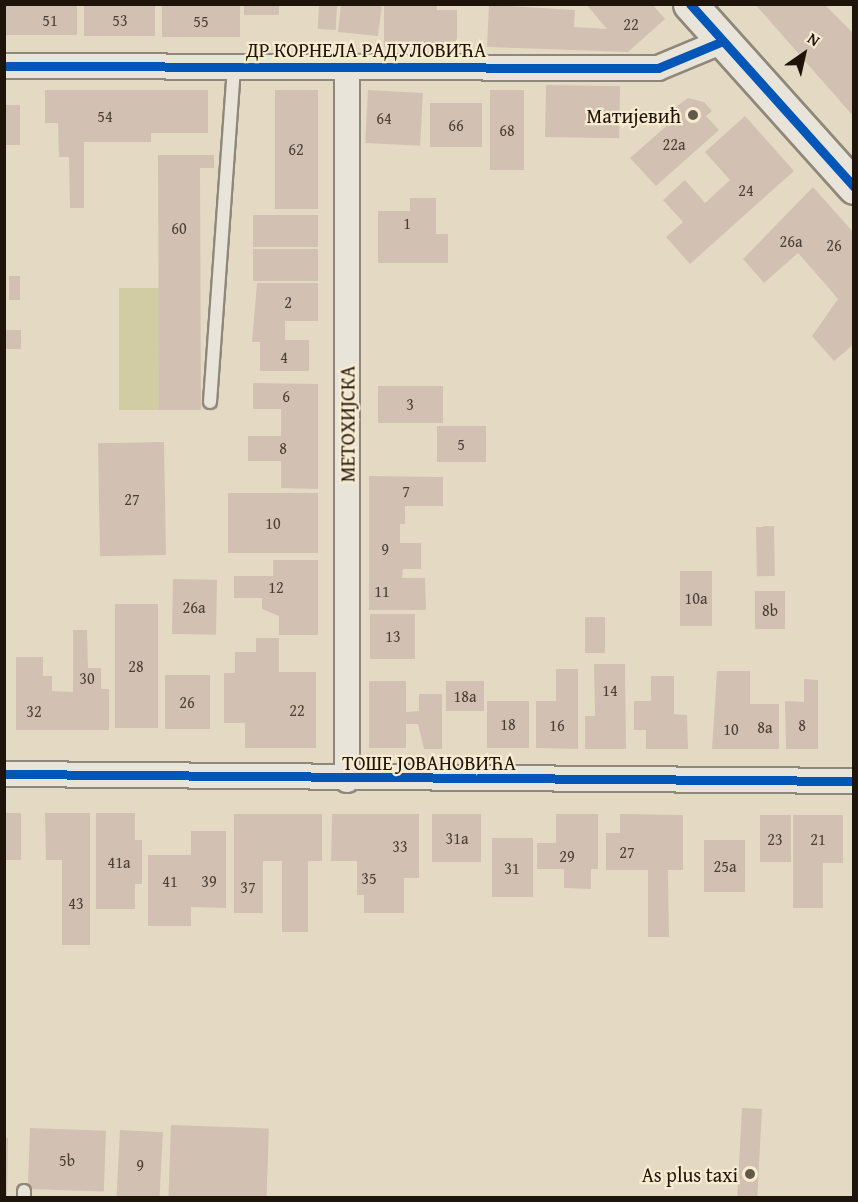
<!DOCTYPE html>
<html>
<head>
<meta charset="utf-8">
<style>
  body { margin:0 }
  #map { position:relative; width:858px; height:1202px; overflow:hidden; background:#e4dac3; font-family:"Gentium Book Plus",serif }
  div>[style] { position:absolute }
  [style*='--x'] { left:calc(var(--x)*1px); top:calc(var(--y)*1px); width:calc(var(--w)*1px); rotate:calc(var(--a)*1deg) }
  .green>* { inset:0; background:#d1cca3; transform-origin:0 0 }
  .building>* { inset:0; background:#d2c0b3; transform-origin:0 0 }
  .roads { filter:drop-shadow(2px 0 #8f887a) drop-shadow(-2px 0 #8f887a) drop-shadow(0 2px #8f887a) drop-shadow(0 -2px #8f887a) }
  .service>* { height:12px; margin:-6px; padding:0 6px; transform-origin:6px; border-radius:6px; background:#e9e4d9 }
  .minor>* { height:24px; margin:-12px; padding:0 12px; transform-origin:12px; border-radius:12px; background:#e9e4d9 }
  .secondary>* { height:33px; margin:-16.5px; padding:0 16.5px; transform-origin:16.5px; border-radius:16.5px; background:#e9e4d9 }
  .cycleway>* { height:9px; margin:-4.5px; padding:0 4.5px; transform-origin:4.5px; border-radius:4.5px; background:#0057b8 }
  .dots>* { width:16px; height:16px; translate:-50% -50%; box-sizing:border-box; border:3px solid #f7ebd0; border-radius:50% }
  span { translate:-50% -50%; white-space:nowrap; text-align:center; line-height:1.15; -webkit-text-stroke:4.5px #f7ebd0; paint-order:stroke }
  .number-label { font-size:16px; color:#4b3f34 }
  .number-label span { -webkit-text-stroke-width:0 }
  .street-label { font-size:20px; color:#1e140a }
  .poi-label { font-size:20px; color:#1e140a }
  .right { translate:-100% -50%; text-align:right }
  .frame { position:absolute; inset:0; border:6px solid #1e140a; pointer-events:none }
  .north { position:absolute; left:774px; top:24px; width:60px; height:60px; -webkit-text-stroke:4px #f7ebd0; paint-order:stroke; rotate:34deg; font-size:16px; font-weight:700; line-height:24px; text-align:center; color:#1e140a }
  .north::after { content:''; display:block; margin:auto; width:21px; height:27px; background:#1e140a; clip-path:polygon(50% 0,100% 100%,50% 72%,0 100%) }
</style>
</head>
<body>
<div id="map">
  <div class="green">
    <div style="left:119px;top:288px;width:40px;height:122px"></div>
  </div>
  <div class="building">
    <div style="left:4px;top:4px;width:73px;height:31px"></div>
    <div style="left:84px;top:4px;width:71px;height:32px"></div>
    <div style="left:162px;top:4px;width:78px;height:33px"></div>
    <div style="left:244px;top:4px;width:35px;height:11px"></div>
    <div style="clip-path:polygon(341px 4px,382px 4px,378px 36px,338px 32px)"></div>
    <div style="clip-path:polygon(437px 4px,437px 10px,457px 10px,457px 47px,384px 47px,384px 6px)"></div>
    <div style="clip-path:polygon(586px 4px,652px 4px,665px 19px,628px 52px,487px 47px,489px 5px,575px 10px,574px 27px,607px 29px)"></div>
    <div style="clip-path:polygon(755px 4px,824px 4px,854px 34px,854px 117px)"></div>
    <div style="left:319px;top:5px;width:18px;height:24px;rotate:3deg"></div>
    <div style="left:546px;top:85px;width:74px;height:52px;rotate:1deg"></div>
    <div style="clip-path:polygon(45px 90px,208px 90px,208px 133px,151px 133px,151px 142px,84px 142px,84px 208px,70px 208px,69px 157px,59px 157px,58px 123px,45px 123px)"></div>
    <div style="left:275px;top:90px;width:43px;height:119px"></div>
    <div style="left:368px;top:90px;width:55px;height:53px;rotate:3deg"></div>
    <div style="left:490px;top:90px;width:34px;height:80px"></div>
    <div style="clip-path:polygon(688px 98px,704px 102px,712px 111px,706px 116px,719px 130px,656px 186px,630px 158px,679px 115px,673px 109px)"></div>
    <div style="left:430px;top:103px;width:52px;height:44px"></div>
    <div style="left:4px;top:105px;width:16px;height:40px"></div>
    <div style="clip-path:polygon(745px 116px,794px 171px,690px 264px,666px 237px,683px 222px,663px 200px,685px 180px,705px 203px,730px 180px,705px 152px)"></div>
    <div style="clip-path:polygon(158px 155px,214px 155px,214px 168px,200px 168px,201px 410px,159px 410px)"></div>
    <div style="clip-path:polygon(813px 187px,854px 233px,854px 344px,834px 361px,812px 336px,838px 299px,827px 286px,798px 253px,764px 283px,743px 259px)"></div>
    <div style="clip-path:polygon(410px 198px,436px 198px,436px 234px,448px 234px,448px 263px,378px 263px,378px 211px,410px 211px)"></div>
    <div style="left:253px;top:215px;width:65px;height:32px"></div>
    <div style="left:253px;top:249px;width:65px;height:32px"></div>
    <div style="left:9px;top:276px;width:11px;height:24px"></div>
    <div style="clip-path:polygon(257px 283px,318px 283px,318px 321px,285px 321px,285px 340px,309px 340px,309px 371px,260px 371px,260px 342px,252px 342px)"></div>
    <div style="left:5px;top:330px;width:16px;height:19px"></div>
    <div style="clip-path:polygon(253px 383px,318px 384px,318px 489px,281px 488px,281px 461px,248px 461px,248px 436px,281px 436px,281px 409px,253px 409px)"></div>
    <div style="left:378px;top:386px;width:65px;height:37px"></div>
    <div style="left:437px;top:426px;width:49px;height:36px"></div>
    <div style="left:164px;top:442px;width:113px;height:66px;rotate:89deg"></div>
    <div style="clip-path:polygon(369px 476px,443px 477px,443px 506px,405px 506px,405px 524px,400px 524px,400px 543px,421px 543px,421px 569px,403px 569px,402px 578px,425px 578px,426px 610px,369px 610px)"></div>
    <div style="left:228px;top:493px;width:90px;height:60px"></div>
    <div style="left:774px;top:526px;width:50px;height:18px;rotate:89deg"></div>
    <div style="clip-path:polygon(273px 560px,318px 560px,318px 635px,279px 635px,279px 616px,262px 609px,262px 598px,234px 598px,234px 576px,273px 576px)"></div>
    <div style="left:680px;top:571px;width:32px;height:55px"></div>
    <div style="left:173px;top:579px;width:44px;height:55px;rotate:1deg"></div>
    <div style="left:755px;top:591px;width:30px;height:38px"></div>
    <div style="left:115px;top:604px;width:43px;height:124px"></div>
    <div style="left:370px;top:614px;width:45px;height:45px"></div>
    <div style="left:585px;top:617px;width:20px;height:36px"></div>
    <div style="clip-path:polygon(73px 630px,87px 630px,88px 668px,101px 668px,101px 689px,109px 689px,109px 730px,16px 730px,16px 657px,43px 657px,43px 676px,52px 676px,52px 691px,73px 692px)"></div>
    <div style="clip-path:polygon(256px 638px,279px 638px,279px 672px,316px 672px,316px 748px,245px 748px,245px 723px,224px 723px,224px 673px,235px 673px,235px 652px,256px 652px)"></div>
    <div style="clip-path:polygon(594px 664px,625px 664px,626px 749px,585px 749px,585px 716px,595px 716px)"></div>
    <div style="clip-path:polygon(556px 669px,578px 669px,578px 749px,536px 748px,536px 701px,556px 701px)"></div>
    <div style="clip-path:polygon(717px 671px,750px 671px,750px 704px,779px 704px,779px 749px,712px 749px)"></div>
    <div style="left:165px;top:675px;width:45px;height:54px"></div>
    <div style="clip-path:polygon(651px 676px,674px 676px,674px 714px,687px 715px,688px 749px,646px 749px,646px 730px,634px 730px,634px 701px,651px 701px)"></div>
    <div style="clip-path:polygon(804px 679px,818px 680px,818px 749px,786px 749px,785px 701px,804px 702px)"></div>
    <div style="clip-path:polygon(369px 681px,406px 681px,406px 712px,419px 711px,419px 694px,442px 694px,442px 749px,424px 749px,418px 724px,406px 724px,406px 748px,369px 748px)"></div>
    <div style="left:446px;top:681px;width:38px;height:30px"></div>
    <div style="left:487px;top:701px;width:42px;height:47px"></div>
    <div style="left:4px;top:813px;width:17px;height:47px"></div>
    <div style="clip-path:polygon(45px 813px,90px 813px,90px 945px,62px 945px,62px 860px,46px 860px)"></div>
    <div style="clip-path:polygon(96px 813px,135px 813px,135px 840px,142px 840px,142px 884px,135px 884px,135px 909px,96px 909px)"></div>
    <div style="clip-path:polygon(234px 814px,322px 814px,322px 861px,308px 861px,308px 932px,282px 932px,282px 861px,263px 861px,263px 913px,234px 913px)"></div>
    <div style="clip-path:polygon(332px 814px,419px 814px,419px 878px,404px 878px,404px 913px,364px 913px,364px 895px,357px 895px,357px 861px,331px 861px)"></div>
    <div style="left:432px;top:814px;width:49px;height:48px"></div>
    <div style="clip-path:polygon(556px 814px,598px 814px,598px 869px,591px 869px,591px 889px,564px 888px,564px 869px,537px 869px,537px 843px,556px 843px)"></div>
    <div style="clip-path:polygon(620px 814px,683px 815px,683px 870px,668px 870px,669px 937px,648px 937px,648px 870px,606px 870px,606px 833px,620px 833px)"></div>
    <div style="left:760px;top:815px;width:31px;height:47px"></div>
    <div style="clip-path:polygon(793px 815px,843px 815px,843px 863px,823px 863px,823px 908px,793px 908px)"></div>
    <div style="clip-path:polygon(191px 831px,226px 831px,226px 908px,191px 907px,191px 926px,148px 926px,148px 855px,191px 855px)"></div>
    <div style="left:492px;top:838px;width:41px;height:59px"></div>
    <div style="left:704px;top:840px;width:41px;height:52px"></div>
    <div style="left:742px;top:1108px;width:20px;height:89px;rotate:3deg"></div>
    <div style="left:171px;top:1125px;width:98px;height:72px;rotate:2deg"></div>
    <div style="left:30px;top:1128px;width:76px;height:61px;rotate:2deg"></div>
    <div style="left:120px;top:1130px;width:43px;height:67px;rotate:3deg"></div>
    <div style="clip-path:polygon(4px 1138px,8px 1138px,7px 1197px,4px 1197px)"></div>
  </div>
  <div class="roads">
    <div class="service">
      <div style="--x:210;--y:402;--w:336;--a:-85.9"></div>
      <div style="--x:24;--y:1198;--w:7;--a:-90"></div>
    </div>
    <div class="minor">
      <div style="--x:4;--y:66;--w:654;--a:0.18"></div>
      <div style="--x:658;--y:68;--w:70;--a:-22.6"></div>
      <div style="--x:347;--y:67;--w:713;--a:90"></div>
      <div style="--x:4;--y:774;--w:850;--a:0.47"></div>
    </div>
    <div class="secondary">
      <div style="--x:690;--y:4;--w:246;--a:48.1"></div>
    </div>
  </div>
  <div class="cycleway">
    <div style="--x:690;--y:4;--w:246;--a:48.1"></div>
    <div style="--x:4;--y:66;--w:654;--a:0.18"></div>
    <div style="--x:658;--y:68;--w:70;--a:-22.6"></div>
    <div style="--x:4;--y:774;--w:850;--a:0.47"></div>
  </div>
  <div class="dots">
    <div style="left:693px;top:115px;background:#63594b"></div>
    <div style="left:750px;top:1174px;background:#63594b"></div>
  </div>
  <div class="number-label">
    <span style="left:50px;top:20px">51</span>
    <span style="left:120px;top:20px">53</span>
    <span style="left:201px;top:21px">55</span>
    <span style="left:631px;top:24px">22</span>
    <span style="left:105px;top:116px">54</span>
    <span style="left:384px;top:118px">64</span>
    <span style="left:456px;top:125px">66</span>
    <span style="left:507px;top:130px">68</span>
    <span style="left:674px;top:144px">22a</span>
    <span style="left:296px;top:149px">62</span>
    <span style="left:746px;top:190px">24</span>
    <span style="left:407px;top:223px">1</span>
    <span style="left:179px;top:228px">60</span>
    <span style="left:791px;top:241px">26a</span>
    <span style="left:834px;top:245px">26</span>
    <span style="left:288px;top:302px">2</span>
    <span style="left:284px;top:357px">4</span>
    <span style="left:286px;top:396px">6</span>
    <span style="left:410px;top:404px">3</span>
    <span style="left:461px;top:444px">5</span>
    <span style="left:283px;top:448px">8</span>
    <span style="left:406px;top:491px">7</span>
    <span style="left:132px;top:499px">27</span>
    <span style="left:273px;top:523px">10</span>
    <span style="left:385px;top:549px">9</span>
    <span style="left:276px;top:587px">12</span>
    <span style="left:382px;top:591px">11</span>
    <span style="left:696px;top:598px">10a</span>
    <span style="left:194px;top:607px">26a</span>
    <span style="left:770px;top:610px">8b</span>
    <span style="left:393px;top:636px">13</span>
    <span style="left:136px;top:666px">28</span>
    <span style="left:87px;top:678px">30</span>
    <span style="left:610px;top:690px">14</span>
    <span style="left:465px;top:696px">18a</span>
    <span style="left:187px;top:702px">26</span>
    <span style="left:297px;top:710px">22</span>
    <span style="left:34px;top:711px">32</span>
    <span style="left:508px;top:724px">18</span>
    <span style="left:557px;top:725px">16</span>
    <span style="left:802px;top:725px">8</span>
    <span style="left:765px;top:727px">8a</span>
    <span style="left:731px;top:729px">10</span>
    <span style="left:457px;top:838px">31a</span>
    <span style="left:775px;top:839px">23</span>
    <span style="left:818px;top:839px">21</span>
    <span style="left:400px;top:846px">33</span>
    <span style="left:627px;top:852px">27</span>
    <span style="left:567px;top:856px">29</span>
    <span style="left:119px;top:862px">41a</span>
    <span style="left:725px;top:866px">25a</span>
    <span style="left:512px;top:868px">31</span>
    <span style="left:369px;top:878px">35</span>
    <span style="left:170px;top:881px">41</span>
    <span style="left:209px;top:881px">39</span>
    <span style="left:248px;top:887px">37</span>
    <span style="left:76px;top:903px">43</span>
    <span style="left:67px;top:1160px">5b</span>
    <span style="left:140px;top:1165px">9</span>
  </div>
  <div class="street-label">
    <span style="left:366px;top:49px">ДР КОРНЕЛА РАДУЛОВИЋА</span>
    <span style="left:347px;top:424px;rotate:-90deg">МЕТОХИЈСКА</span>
    <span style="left:429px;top:762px">ТОШЕ ЈОВАНОВИЋА</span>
  </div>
  <div class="poi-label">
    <span class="right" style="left:681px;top:115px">Матијевић</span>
    <span class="right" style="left:738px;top:1174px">As plus taxi</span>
  </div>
  <div class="frame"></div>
  <div class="north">N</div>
</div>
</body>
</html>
